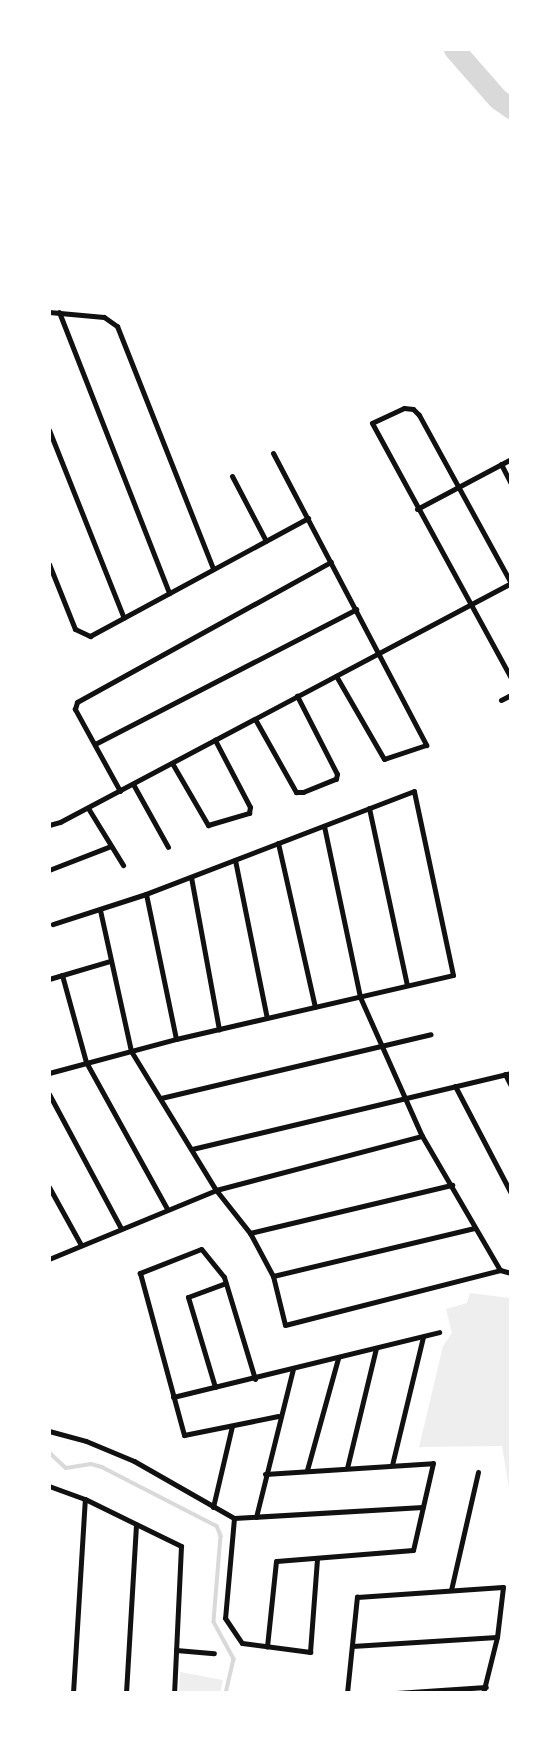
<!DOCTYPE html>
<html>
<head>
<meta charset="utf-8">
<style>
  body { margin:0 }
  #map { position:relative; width:560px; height:1742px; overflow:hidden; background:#fff; font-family:Raleway,sans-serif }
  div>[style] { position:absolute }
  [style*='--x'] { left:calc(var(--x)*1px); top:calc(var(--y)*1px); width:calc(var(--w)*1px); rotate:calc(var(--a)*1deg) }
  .green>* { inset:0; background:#eee }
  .stream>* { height:3.5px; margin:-1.75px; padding:0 1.75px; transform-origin:1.75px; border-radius:1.75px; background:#d9d9d9 }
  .river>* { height:21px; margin:-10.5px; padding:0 10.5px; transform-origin:10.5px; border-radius:10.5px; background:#d9d9d9 }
  .minor>* { height:5px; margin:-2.5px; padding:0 2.5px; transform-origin:2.5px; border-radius:2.5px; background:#111 }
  span { translate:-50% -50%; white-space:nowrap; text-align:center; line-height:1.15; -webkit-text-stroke:6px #fff; paint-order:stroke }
  .frame { position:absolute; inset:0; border:51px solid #fff; pointer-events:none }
</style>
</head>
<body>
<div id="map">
  <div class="green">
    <div style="clip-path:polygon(470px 1293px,511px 1298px,511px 1500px,502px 1446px,419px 1447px,443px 1346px,452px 1333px,446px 1309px,467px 1303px)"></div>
    <div style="clip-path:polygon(180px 1672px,223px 1680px,220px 1693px,179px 1693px)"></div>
  </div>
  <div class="stream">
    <div style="--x:49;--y:1452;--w:23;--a:43"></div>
    <div style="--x:66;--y:1468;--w:25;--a:-9"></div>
    <div style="--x:91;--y:1464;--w:11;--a:15"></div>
    <div style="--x:102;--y:1467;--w:129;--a:27.2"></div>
    <div style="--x:217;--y:1526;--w:11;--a:68"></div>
    <div style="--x:221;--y:1536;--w:86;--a:94.7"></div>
    <div style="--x:214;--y:1622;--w:42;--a:61.6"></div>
    <div style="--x:234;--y:1659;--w:35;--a:103"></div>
  </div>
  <div class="river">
    <div style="--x:454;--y:49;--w:67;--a:48.7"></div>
    <div style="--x:498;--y:99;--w:16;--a:35"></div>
  </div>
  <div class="minor">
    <div style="--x:49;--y:312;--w:55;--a:5.2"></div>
    <div style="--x:104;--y:317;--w:16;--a:35"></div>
    <div style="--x:117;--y:326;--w:261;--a:68.4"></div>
    <div style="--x:59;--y:312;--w:302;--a:68.6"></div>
    <div style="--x:49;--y:430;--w:202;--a:68.3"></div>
    <div style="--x:273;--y:453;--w:330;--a:62.3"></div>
    <div style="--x:426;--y:745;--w:44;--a:161.6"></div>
    <div style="--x:384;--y:759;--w:96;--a:-120"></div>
    <div style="--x:501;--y:464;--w:22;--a:63"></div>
    <div style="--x:232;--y:476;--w:73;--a:62.4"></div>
    <div style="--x:417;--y:509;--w:106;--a:-28"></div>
    <div style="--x:49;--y:564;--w:70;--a:68.2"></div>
    <div style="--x:75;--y:629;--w:17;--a:25"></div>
    <div style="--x:90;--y:636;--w:248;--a:-28.4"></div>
    <div style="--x:511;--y:583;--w:192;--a:-118.7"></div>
    <div style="--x:419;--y:415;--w:8;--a:-135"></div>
    <div style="--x:413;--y:409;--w:9;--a:-174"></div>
    <div style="--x:404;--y:408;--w:35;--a:155"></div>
    <div style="--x:372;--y:423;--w:290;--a:61.4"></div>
    <div style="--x:501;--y:700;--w:11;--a:-27"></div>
    <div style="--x:255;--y:719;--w:84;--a:60.7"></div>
    <div style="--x:296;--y:792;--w:7;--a:0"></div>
    <div style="--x:303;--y:792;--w:35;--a:-22"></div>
    <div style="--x:336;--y:779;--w:5;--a:-79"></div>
    <div style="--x:337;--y:774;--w:88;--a:-117.1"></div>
    <div style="--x:95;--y:744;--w:294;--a:-27.3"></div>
    <div style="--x:172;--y:763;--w:72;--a:59.9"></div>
    <div style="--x:208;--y:825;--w:43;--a:-16.3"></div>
    <div style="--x:249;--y:813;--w:6;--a:-81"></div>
    <div style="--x:250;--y:807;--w:76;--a:-117.6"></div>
    <div style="--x:133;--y:784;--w:72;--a:60.9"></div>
    <div style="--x:120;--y:791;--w:94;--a:-118.8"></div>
    <div style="--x:75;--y:709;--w:7;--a:-74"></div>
    <div style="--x:77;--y:702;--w:290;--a:-28.9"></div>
    <div style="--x:88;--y:808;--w:67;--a:58.4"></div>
    <div style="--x:369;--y:808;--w:181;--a:77.9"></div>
    <div style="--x:49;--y:825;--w:11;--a:-15"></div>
    <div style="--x:60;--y:822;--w:510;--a:-27.92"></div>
    <div style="--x:324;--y:826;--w:175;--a:78.1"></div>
    <div style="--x:360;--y:997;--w:152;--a:66"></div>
    <div style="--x:422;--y:1136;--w:155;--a:59.8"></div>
    <div style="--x:278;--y:843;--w:168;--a:77.3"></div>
    <div style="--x:235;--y:860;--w:161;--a:78.6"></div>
    <div style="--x:49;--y:870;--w:66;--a:-21.2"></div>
    <div style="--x:191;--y:877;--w:155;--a:79.6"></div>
    <div style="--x:146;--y:894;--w:148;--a:78.3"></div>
    <div style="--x:100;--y:910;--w:144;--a:77.6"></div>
    <div style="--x:131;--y:1051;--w:163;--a:58.6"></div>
    <div style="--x:216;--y:1190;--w:55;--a:51.7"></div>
    <div style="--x:250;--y:1233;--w:49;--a:61.9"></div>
    <div style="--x:273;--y:1276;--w:50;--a:76.2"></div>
    <div style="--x:285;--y:1325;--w:222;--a:-14.3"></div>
    <div style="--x:500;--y:1270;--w:11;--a:15"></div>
    <div style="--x:62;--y:975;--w:90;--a:74.6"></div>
    <div style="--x:86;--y:1062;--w:168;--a:61.1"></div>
    <div style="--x:49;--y:979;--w:64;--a:-16.4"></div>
    <div style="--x:49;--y:1073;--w:131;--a:-15"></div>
    <div style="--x:176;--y:1039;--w:284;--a:-13"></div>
    <div style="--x:453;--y:975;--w:188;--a:-102"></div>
    <div style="--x:414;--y:791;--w:287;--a:159"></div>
    <div style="--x:146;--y:894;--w:98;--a:162.1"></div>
    <div style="--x:505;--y:1074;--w:13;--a:63"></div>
    <div style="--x:455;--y:1086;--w:121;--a:62.4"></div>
    <div style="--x:49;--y:1094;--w:152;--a:61.8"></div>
    <div style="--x:161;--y:1098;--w:277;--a:-13.3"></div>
    <div style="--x:192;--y:1149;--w:328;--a:-13.4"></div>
    <div style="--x:49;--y:1187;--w:66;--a:61.1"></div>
    <div style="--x:250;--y:1233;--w:208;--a:-13.4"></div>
    <div style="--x:49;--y:1259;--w:181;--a:-22.4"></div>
    <div style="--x:216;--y:1190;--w:213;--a:-14.7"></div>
    <div style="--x:273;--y:1276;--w:207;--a:-13.4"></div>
    <div style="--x:255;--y:1379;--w:107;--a:-106.9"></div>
    <div style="--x:224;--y:1277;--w:36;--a:-129"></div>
    <div style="--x:201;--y:1249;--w:66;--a:158.5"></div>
    <div style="--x:140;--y:1273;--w:168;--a:74.8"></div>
    <div style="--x:184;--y:1435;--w:96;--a:-11.4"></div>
    <div style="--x:215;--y:1387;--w:94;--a:-106.7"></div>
    <div style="--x:188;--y:1297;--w:40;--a:-20.2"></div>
    <div style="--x:173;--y:1397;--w:274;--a:-13.7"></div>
    <div style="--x:49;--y:1431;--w:38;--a:15"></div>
    <div style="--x:86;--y:1441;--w:52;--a:22.6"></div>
    <div style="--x:134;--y:1461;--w:115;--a:29.7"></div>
    <div style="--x:392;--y:1465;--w:132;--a:-76.4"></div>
    <div style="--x:347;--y:1468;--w:123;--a:-76.4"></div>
    <div style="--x:307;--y:1470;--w:116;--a:-74.5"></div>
    <div style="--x:265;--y:1474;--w:168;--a:-3.7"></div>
    <div style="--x:433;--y:1463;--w:89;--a:102.9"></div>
    <div style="--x:413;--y:1550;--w:137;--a:175.4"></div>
    <div style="--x:276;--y:1561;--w:86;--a:96"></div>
    <div style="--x:49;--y:1486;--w:38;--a:20"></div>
    <div style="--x:85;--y:1499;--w:107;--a:26.1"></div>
    <div style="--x:181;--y:1546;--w:147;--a:92.7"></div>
    <div style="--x:213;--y:1507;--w:83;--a:-76.8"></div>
    <div style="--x:256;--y:1517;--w:153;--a:-76"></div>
    <div style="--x:234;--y:1518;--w:100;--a:95.1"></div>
    <div style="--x:225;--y:1618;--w:30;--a:56"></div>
    <div style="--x:242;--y:1643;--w:69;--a:7.5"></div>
    <div style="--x:310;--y:1652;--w:94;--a:-85.7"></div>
    <div style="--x:234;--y:1518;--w:189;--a:-3.3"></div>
    <div style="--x:451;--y:1590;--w:121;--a:-77.1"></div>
    <div style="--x:352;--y:1646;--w:145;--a:-3.6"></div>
    <div style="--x:176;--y:1650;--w:38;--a:5"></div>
    <div style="--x:73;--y:1693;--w:194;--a:-86.5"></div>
    <div style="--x:126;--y:1693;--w:169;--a:-86.6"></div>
    <div style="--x:347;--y:1693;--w:97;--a:-84.1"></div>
    <div style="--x:357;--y:1597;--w:146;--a:-3.9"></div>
    <div style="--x:503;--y:1587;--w:50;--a:96.8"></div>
    <div style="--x:497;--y:1637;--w:58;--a:104"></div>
    <div style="--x:396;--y:1693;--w:90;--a:-3.8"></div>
  </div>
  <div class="frame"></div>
</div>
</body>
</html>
